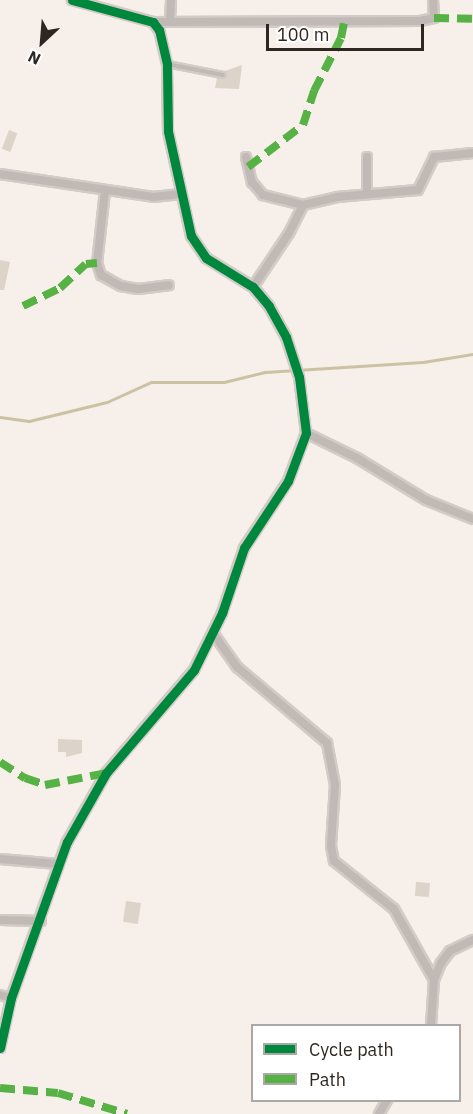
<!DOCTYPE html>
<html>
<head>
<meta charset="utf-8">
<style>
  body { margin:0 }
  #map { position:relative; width:473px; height:1114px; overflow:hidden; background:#f7efe9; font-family:"IBM Plex Sans",sans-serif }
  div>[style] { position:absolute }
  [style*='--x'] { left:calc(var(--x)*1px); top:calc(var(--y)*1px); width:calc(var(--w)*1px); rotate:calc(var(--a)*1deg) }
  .stream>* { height:3px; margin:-1.5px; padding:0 1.5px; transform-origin:1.5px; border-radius:1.5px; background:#ccc2a3 }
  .building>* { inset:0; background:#dcd3c9; transform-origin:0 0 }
  .roads { filter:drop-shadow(2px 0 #d2cbc6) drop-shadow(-2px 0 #d2cbc6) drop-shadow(0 2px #d2cbc6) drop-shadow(0 -2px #d2cbc6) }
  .service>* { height:4px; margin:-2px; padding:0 2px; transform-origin:2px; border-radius:2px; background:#c1b9b6 }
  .minor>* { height:8px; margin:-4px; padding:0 4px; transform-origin:4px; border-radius:4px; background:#c1b9b6 }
  .quiet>* { height:8px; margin-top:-4px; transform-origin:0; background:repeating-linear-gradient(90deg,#56b245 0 15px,transparent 0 23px) }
  .cycleway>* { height:9px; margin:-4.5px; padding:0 4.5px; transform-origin:4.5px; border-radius:4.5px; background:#00873e }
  span { translate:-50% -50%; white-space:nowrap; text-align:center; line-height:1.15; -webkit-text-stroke:5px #fff; paint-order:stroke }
  .legend { position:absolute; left:251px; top:1024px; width:210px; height:78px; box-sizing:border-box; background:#fff; border:2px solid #aba8a6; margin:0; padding:8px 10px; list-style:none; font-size:18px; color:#2d2621 }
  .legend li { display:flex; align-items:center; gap:12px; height:30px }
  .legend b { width:30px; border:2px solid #aba8a6 }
  .north { position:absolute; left:12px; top:12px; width:60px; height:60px; -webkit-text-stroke:4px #fff; paint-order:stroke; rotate:206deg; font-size:16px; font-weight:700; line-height:24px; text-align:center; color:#2d2621 }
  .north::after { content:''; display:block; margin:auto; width:21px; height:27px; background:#2d2621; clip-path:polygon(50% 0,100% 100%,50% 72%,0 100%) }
  .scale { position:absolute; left:266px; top:24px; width:158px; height:27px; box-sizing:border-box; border:3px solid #2d2621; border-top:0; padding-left:8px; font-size:18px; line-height:21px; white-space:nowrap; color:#2d2621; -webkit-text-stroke:4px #fff; paint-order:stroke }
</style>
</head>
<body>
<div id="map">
  <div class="stream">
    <div style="--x:0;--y:417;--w:29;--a:8"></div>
    <div style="--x:29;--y:421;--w:80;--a:-13.7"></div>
    <div style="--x:107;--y:402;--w:48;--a:-24.4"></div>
    <div style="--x:151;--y:382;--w:73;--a:0"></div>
    <div style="--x:224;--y:382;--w:42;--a:-13.7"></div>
    <div style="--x:265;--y:372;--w:158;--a:-3.6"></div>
    <div style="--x:423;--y:362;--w:51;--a:-9.1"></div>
  </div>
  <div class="building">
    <div style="clip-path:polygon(242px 65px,239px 89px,215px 88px,217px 78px,226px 77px,225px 71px)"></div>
    <div style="left:9px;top:130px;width:9px;height:20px;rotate:21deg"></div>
    <div style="clip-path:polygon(0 260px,10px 262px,4px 290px,0 290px)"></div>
    <div style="clip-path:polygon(58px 739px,82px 740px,82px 753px,66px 757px,66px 752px,58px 752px)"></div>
    <div style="left:416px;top:882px;width:14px;height:14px;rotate:4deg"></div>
    <div style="left:126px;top:901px;width:15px;height:21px;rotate:8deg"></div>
  </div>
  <div class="roads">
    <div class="service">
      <div style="--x:167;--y:64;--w:57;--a:11.1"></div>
    </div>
    <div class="minor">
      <div style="--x:170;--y:20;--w:20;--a:-87"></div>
      <div style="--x:153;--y:22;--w:267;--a:-0.2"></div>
      <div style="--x:420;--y:21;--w:14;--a:-12"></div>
      <div style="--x:434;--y:18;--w:18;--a:-93"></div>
      <div style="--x:246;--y:157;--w:26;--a:77"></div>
      <div style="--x:252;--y:182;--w:17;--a:50"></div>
      <div style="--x:263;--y:195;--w:41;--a:14"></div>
      <div style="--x:367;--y:157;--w:37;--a:90"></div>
      <div style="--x:0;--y:174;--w:155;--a:8.5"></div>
      <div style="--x:153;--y:197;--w:28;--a:-6"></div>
      <div style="--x:105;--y:191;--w:72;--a:96.3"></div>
      <div style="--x:97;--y:263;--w:13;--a:72"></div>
      <div style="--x:101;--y:275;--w:23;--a:29"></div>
      <div style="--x:121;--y:286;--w:17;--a:10"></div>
      <div style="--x:138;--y:289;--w:31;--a:-7"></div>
      <div style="--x:253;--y:287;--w:65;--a:-56.3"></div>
      <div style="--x:289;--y:233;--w:31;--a:-63"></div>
      <div style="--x:303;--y:205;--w:35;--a:-13"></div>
      <div style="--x:337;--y:197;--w:81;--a:-4.9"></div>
      <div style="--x:418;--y:190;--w:37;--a:-64"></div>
      <div style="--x:434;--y:157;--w:39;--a:-6"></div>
      <div style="--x:306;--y:433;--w:57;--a:26.1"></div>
      <div style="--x:357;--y:458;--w:81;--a:31.3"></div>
      <div style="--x:426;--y:500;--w:51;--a:22"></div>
      <div style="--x:213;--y:633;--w:42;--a:54.8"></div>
      <div style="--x:237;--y:667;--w:118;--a:40.2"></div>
      <div style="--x:327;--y:743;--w:43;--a:79.2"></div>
      <div style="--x:335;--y:785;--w:61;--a:93.8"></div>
      <div style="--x:331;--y:846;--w:15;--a:79"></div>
      <div style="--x:334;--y:861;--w:77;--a:38.7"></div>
      <div style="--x:394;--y:909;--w:81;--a:60.6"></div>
      <div style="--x:0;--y:859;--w:58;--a:4.9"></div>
      <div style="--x:0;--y:920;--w:41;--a:1.4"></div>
      <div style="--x:0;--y:995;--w:11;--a:15"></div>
      <div style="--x:431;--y:1026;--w:46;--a:-86.3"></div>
      <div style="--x:434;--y:980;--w:18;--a:-68"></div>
      <div style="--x:441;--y:963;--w:15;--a:-53"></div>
      <div style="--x:450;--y:951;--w:25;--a:-26"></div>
      <div style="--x:0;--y:1048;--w:51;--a:-77.6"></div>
      <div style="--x:11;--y:998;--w:166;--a:-70.3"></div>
      <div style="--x:67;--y:842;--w:79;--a:-60.5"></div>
      <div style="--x:106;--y:773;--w:135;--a:-49.5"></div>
      <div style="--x:194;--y:670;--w:64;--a:-63.8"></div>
      <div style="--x:222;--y:613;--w:69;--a:-71.3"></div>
      <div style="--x:244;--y:548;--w:80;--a:-56.7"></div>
      <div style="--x:288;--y:481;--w:51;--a:-69.4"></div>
      <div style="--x:306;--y:433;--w:56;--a:-97.1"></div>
      <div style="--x:299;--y:377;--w:42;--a:-108"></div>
      <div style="--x:286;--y:337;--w:35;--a:-119"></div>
      <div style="--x:269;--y:306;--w:25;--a:-130"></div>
      <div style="--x:253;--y:287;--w:55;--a:-148.3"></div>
      <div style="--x:206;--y:258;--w:27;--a:-124"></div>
      <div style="--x:191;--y:236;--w:107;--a:-102.4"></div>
      <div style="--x:168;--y:131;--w:67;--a:-90.9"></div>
      <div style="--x:167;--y:64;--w:35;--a:-103"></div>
      <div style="--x:159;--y:30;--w:10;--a:-127"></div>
      <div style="--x:153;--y:22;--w:84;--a:-164.8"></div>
      <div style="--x:379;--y:1114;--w:16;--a:-60"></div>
    </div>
  </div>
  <div class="quiet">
    <div style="--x:434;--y:18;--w:39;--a:1"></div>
    <div style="--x:248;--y:167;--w:69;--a:-37.4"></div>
    <div style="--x:303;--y:125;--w:36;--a:-72"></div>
    <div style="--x:314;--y:91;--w:59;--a:-63"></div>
    <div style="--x:341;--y:38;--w:15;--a:-79"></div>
    <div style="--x:23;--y:306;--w:41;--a:-25.9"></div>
    <div style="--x:60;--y:288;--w:35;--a:-43"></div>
    <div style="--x:86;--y:264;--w:11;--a:-5"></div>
    <div style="--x:0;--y:762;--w:30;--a:33"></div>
    <div style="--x:25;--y:778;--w:21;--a:19"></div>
    <div style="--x:45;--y:785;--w:62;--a:-11.1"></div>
    <div style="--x:0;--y:1088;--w:58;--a:4.9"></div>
    <div style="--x:58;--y:1093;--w:72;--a:16.9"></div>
  </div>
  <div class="cycleway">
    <div style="--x:0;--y:1048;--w:51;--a:-77.6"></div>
    <div style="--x:11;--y:998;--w:166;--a:-70.3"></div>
    <div style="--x:67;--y:842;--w:79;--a:-60.5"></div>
    <div style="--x:106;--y:773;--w:135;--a:-49.5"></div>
    <div style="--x:194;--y:670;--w:64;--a:-63.8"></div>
    <div style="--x:222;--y:613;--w:69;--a:-71.3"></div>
    <div style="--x:244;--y:548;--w:80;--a:-56.7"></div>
    <div style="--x:288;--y:481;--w:51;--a:-69.4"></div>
    <div style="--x:306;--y:433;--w:56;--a:-97.1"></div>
    <div style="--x:299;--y:377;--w:42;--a:-108"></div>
    <div style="--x:286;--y:337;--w:35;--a:-119"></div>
    <div style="--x:269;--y:306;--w:25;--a:-130"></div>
    <div style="--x:253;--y:287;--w:55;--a:-148.3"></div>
    <div style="--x:206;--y:258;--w:27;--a:-124"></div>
    <div style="--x:191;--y:236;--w:107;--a:-102.4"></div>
    <div style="--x:168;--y:131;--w:67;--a:-90.9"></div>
    <div style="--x:167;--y:64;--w:35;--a:-103"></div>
    <div style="--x:159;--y:30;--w:10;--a:-127"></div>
    <div style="--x:153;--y:22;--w:84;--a:-164.8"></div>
  </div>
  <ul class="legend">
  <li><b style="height:8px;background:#00873e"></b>Cycle path</li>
  <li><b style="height:8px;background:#56b245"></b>Path</li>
  </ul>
  <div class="north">N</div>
  <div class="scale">100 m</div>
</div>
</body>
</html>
